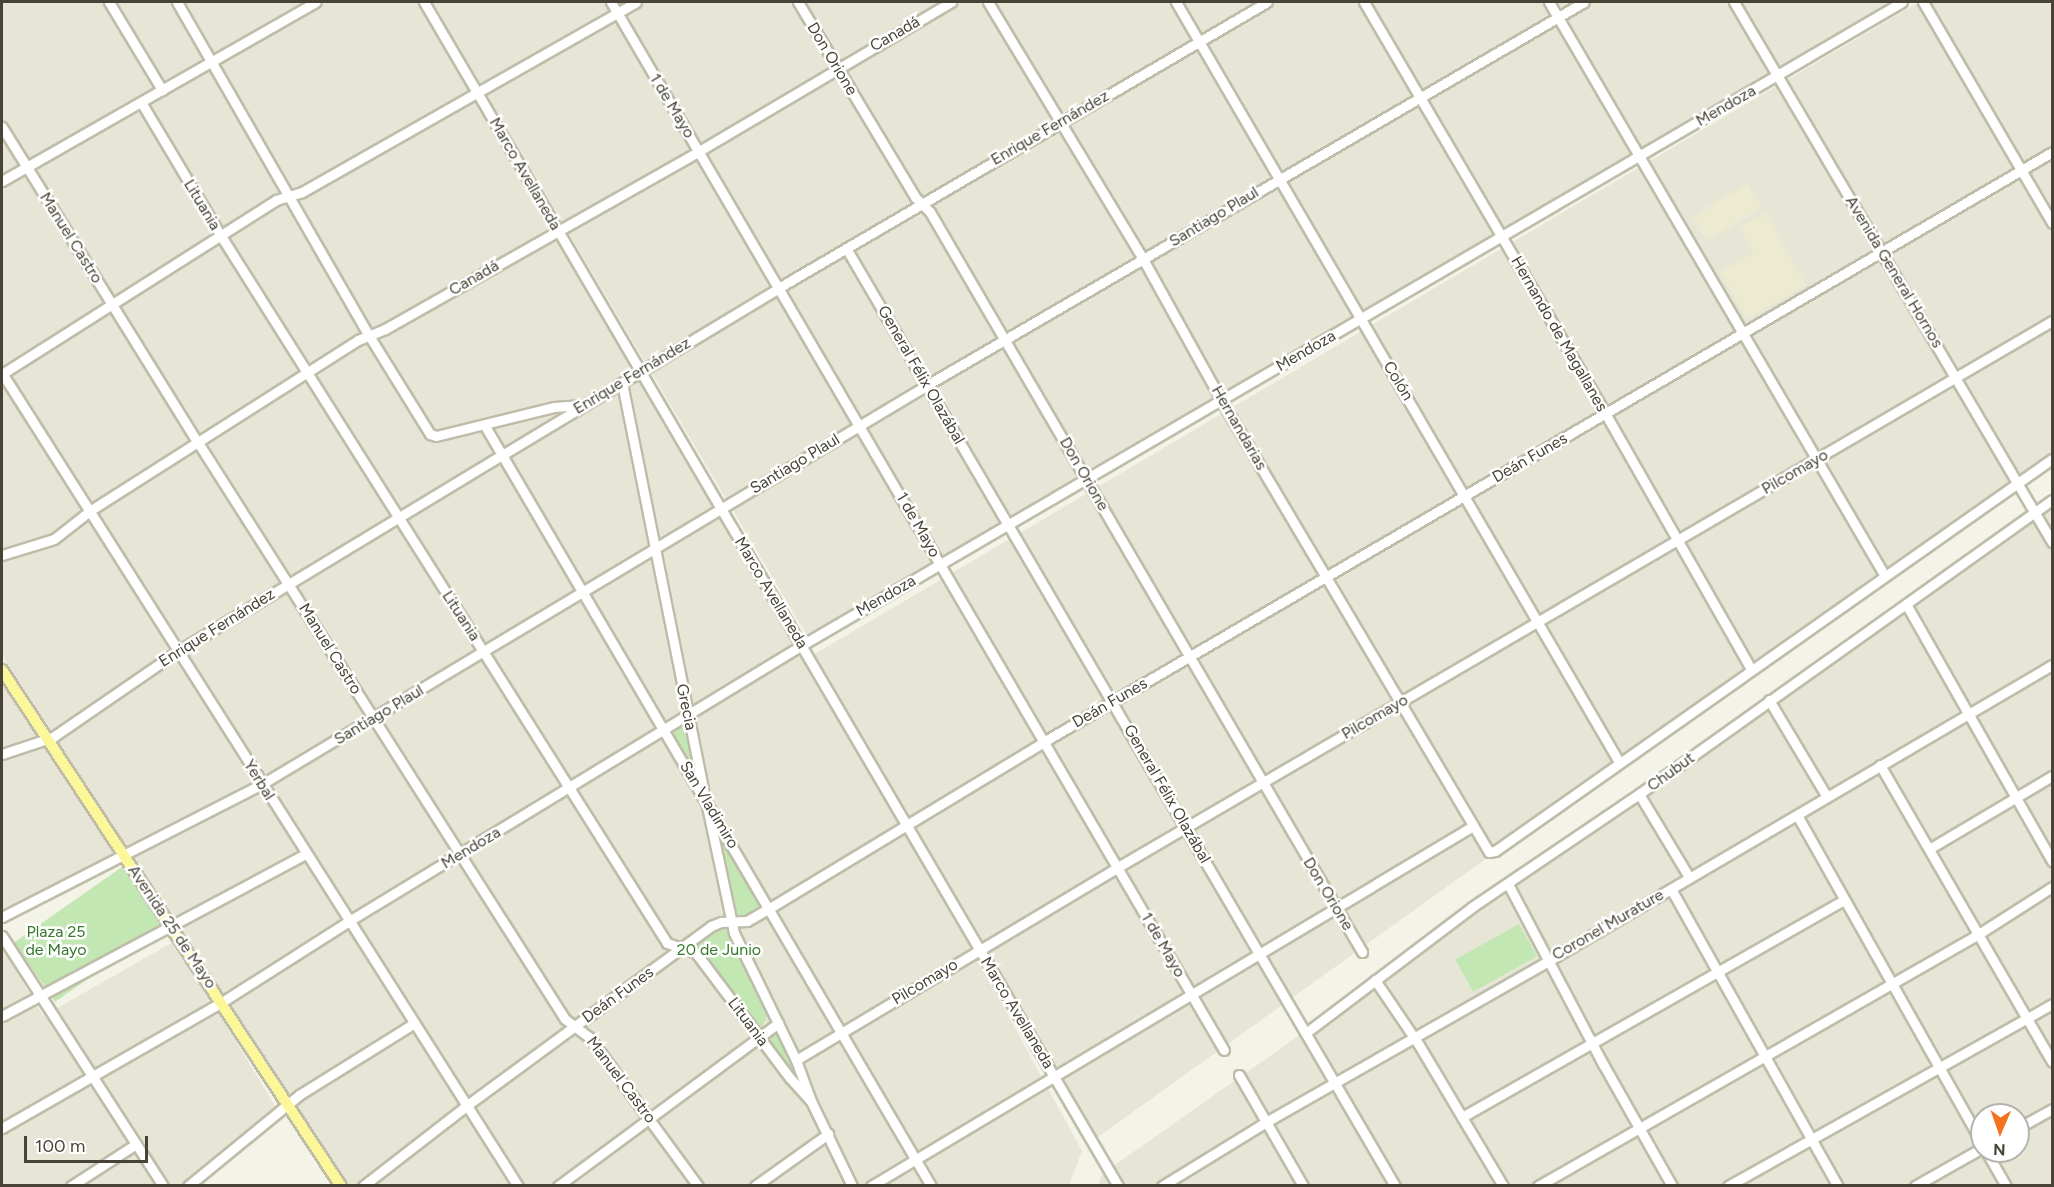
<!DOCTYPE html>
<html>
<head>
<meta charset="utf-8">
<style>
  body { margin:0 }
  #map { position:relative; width:2054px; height:1187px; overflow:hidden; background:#f3f3e8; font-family:Figtree,sans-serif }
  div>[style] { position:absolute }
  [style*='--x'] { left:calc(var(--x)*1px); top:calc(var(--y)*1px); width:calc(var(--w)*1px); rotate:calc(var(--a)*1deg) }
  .residential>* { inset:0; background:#e7e6d6 }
  .education>* { inset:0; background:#ecebd2; transform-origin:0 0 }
  .green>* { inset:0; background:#c2e7b2; transform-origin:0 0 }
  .roads { filter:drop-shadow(2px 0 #bfbdaa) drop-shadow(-2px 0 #bfbdaa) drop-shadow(0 2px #bfbdaa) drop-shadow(0 -2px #bfbdaa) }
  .minor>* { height:9px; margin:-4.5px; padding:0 4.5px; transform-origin:4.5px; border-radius:4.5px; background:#fff }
  .major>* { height:10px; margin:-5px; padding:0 5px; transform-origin:5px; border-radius:5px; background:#fcf899 }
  span { translate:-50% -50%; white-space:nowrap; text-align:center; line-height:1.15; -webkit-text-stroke:5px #fff; paint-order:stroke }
  .street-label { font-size:16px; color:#474437 }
  .park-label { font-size:16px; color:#35772b }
  .frame { position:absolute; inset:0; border:3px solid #474437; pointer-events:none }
  .north { position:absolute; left:1970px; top:1103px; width:60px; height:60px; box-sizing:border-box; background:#fff; border:2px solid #b5b4af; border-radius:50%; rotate:182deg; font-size:16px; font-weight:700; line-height:24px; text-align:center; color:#474437 }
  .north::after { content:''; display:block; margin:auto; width:21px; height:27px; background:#f4731e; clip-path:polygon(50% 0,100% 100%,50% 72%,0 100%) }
  .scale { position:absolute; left:24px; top:1136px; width:124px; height:27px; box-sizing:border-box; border:3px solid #474437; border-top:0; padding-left:8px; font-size:18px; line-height:21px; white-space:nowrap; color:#474437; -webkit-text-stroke:4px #fff; paint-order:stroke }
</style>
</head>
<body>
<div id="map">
  <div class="residential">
    <div style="clip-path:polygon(2px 2px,430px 2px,813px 655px,1919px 2px,2052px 2px,2052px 453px,1091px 1142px,831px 690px,1082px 1151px,1069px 1185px,333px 1185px,215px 982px,2px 655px)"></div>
    <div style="clip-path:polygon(432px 2px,1891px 2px,809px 639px)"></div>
    <div style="clip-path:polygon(evenodd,2052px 506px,2052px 1185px,1098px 1186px,1102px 1174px,2052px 506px,1982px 1115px,2018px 1115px,2018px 1151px,1982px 1151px,1982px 1115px)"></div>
    <div style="clip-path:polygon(2px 683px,116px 857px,2px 912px)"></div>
    <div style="clip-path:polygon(175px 941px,275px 1106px,184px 1185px,2px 1185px,2px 948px,43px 1016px)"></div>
  </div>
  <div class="education">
    <div style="left:1748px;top:184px;width:28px;height:64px;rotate:60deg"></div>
    <div style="clip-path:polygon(1765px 213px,1806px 285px,1751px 317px,1745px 316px,1720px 272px,1754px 253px,1739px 227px)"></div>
  </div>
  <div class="green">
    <div style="clip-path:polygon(681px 727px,685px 731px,692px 763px,672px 735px)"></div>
    <div style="clip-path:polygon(722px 839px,760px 901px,757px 909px,738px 918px,734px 916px,719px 844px)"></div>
    <div style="left:122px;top:867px;width:72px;height:132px;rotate:55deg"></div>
    <div style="left:1519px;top:924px;width:37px;height:73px;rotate:61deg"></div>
    <div style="clip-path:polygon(723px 926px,728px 928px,767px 1016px,762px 1027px,755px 1024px,694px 947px,696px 941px)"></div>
    <div style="clip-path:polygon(773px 1033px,777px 1033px,797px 1069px,793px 1075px,766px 1040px)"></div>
  </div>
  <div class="roads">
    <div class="minor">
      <div style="--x:109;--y:2;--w:103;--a:58.9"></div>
      <div style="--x:177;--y:2;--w:383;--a:60.1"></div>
      <div style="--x:368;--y:334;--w:118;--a:58.2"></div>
      <div style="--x:430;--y:434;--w:6;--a:18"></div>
      <div style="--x:436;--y:436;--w:122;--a:-13.8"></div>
      <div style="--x:554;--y:407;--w:28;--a:-4"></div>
      <div style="--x:424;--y:2;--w:1372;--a:59.62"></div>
      <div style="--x:611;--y:2;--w:1214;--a:59.68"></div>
      <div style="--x:798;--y:2;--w:227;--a:59"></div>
      <div style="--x:915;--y:197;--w:21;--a:45"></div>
      <div style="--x:930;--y:212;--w:857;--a:59.72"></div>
      <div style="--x:988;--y:2;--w:300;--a:58.9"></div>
      <div style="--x:1143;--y:259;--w:161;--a:61"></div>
      <div style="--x:1221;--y:400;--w:525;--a:59.34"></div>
      <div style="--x:1489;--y:852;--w:6;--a:-9"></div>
      <div style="--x:1495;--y:851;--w:681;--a:-35.14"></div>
      <div style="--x:1176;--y:2;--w:880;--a:59.76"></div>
      <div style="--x:1364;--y:2;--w:476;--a:59.6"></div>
      <div style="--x:1605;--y:413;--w:295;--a:60.3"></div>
      <div style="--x:1549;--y:2;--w:665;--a:59.66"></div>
      <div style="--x:1734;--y:2;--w:627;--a:59.51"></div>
      <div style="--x:1923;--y:2;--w:256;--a:59.7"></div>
      <div style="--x:141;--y:102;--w:156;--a:59.2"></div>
      <div style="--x:221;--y:236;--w:836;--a:57.75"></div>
      <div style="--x:667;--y:943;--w:31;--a:19"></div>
      <div style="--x:696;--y:953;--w:156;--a:53.1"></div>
      <div style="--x:790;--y:1078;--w:31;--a:48"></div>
      <div style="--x:2;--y:127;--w:370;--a:58.2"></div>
      <div style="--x:197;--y:441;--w:685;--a:57.52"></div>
      <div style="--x:565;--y:1019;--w:30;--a:37"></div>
      <div style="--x:589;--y:1037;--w:185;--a:53.8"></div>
      <div style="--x:2;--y:181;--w:361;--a:-29.7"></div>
      <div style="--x:846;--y:248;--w:1087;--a:59.66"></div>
      <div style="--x:2;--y:373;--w:963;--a:57.6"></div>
      <div style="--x:2;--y:374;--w:325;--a:-32.4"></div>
      <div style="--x:276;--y:200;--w:27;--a:-17"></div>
      <div style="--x:302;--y:192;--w:384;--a:-29.6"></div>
      <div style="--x:622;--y:383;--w:415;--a:78.7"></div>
      <div style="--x:485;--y:426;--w:881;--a:59.59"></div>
      <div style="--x:2;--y:555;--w:54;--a:-17.1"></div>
      <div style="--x:54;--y:539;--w:47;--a:-38.1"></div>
      <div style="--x:91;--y:510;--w:317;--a:-32.5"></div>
      <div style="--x:358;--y:340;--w:29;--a:-22"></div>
      <div style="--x:385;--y:329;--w:361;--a:-29.5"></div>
      <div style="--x:699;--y:151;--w:293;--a:-30.6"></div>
      <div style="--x:1906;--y:604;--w:296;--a:60.4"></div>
      <div style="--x:1769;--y:700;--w:113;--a:59.1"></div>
      <div style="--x:2;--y:754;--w:54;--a:-18.4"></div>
      <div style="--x:53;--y:737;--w:152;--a:-34.5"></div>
      <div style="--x:178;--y:651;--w:379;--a:-31.2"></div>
      <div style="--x:502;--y:455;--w:325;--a:-31.1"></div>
      <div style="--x:780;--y:287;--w:564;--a:-30.34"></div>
      <div style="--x:1880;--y:765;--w:343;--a:59.9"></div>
      <div style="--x:1639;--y:794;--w:97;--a:58.9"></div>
      <div style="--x:707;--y:806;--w:130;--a:78"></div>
      <div style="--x:734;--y:933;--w:141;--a:64"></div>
      <div style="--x:796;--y:1060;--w:44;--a:69.9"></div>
      <div style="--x:811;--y:1101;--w:94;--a:64.2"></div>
      <div style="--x:1797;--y:815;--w:377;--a:60.6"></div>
      <div style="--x:1929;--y:849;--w:143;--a:-30.7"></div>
      <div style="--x:1508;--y:884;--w:204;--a:62.2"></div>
      <div style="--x:1603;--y:1064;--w:140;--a:60.5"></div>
      <div style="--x:1671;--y:889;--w:341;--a:60.7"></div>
      <div style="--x:2;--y:917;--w:292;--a:-27.1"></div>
      <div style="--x:262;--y:784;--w:776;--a:-30.96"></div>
      <div style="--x:927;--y:385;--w:760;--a:-30.24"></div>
      <div style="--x:2;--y:936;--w:297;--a:57.2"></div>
      <div style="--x:1375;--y:980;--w:78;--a:55.9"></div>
      <div style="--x:1419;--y:1045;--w:164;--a:59.2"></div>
      <div style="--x:2;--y:1016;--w:344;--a:-28.1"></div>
      <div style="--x:1307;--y:1032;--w:207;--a:-37.1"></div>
      <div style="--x:1472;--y:907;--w:202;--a:-34.1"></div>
      <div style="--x:1639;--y:794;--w:507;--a:-35.45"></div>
      <div style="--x:796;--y:1060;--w:375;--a:-30.9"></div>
      <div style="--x:1118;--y:867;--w:1082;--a:-30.31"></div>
      <div style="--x:1239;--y:1075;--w:128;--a:60"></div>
      <div style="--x:1462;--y:1117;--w:439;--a:-29.6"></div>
      <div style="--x:2;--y:1128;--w:254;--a:-29.8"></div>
      <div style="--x:222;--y:1002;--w:151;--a:-32.5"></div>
      <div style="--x:349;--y:921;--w:530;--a:-31.35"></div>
      <div style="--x:802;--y:645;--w:1274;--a:-30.31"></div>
      <div style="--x:2018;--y:1128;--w:39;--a:-29"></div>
      <div style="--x:1986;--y:1151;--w:40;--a:60.3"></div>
      <div style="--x:71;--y:1186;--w:77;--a:-32.9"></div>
      <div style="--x:188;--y:1186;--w:144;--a:-39.3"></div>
      <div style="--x:299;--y:1095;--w:134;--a:-31.9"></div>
      <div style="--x:363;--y:1186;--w:130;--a:-37.8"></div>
      <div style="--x:466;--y:1106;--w:304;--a:-36.3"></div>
      <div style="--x:711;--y:926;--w:11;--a:-22"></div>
      <div style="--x:721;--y:922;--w:26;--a:-2"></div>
      <div style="--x:747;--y:921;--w:24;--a:-30"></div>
      <div style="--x:768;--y:909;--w:324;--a:-31.2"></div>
      <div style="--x:1045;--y:741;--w:1167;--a:-30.32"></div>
      <div style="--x:558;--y:1186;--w:274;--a:-36.5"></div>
      <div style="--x:755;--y:1186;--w:90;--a:-35.5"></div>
      <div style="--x:871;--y:1186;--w:701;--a:-30.88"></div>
      <div style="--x:1162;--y:1186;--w:122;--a:-31.6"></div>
      <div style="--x:1266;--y:1122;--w:325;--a:-29.7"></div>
      <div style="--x:1548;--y:961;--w:584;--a:-30.43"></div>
      <div style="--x:1538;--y:1186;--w:506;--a:-29.76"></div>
      <div style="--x:1977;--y:935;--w:89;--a:-32.6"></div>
      <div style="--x:1728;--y:1186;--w:372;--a:-29.3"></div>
      <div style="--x:1915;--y:1186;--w:77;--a:-29.6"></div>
    </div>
    <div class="major">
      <div style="--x:2;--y:670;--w:617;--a:56.7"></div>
    </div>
  </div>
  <div class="street-label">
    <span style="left:895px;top:34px;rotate:-30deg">Canadá</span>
    <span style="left:832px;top:59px;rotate:59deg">Don Orione</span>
    <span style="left:672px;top:106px;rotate:59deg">1 de Mayo</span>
    <span style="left:1726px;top:106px;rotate:-30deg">Mendoza</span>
    <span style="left:1050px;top:128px;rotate:-30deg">Enrique Fernández</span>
    <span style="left:525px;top:174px;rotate:60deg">Marco Avellaneda</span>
    <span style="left:202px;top:205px;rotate:59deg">Lituania</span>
    <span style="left:1214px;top:217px;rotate:-31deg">Santiago Plaul</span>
    <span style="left:71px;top:238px;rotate:58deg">Manuel Castro</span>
    <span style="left:1894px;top:272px;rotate:59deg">Avenida General Hornos</span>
    <span style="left:474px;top:278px;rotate:-30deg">Canadá</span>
    <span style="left:1559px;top:334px;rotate:60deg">Hernando de Magallanes</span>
    <span style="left:1306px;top:351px;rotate:-30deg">Mendoza</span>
    <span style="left:921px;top:375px;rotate:60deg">General Félix Olazábal</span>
    <span style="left:632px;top:376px;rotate:-31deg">Enrique Fernández</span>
    <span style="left:1398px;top:381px;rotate:59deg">Colón</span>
    <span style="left:1239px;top:428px;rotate:60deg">Hernandarias</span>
    <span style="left:1530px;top:458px;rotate:-30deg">Deán Funes</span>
    <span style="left:795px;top:464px;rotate:-31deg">Santiago Plaul</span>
    <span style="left:1795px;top:472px;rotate:-30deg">Pilcomayo</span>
    <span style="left:1084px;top:474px;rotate:60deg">Don Orione</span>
    <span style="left:918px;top:525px;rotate:60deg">1 de Mayo</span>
    <span style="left:771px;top:593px;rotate:59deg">Marco Avellaneda</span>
    <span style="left:886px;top:596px;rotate:-30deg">Mendoza</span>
    <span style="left:461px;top:616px;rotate:57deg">Lituania</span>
    <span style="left:217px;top:628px;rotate:-32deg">Enrique Fernández</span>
    <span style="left:330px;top:649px;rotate:58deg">Manuel Castro</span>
    <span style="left:1110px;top:703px;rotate:-30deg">Deán Funes</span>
    <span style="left:686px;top:707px;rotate:78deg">Grecia</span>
    <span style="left:379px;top:715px;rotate:-31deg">Santiago Plaul</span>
    <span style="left:1375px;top:717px;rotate:-30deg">Pilcomayo</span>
    <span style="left:1671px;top:772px;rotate:-36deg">Chubut</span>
    <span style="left:259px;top:780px;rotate:58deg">Yerbal</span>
    <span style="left:1167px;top:794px;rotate:60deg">General Félix Olazábal</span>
    <span style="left:709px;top:805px;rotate:59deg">San Vladimiro</span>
    <span style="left:471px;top:848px;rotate:-31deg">Mendoza</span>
    <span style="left:1328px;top:894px;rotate:59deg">Don Orione</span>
    <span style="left:1608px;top:925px;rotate:-30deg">Coronel Murature</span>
    <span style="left:172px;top:927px;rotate:56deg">Avenida 25 de Mayo</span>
    <span style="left:1163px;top:945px;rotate:60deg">1 de Mayo</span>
    <span style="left:925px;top:982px;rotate:-31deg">Pilcomayo</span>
    <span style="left:618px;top:995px;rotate:-36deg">Deán Funes</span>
    <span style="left:1017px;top:1013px;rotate:59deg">Marco Avellaneda</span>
    <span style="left:748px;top:1022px;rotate:53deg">Lituania</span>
    <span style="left:621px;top:1080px;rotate:53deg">Manuel Castro</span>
  </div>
  <div class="park-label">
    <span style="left:56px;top:941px">Plaza 25<br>de Mayo</span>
    <span style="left:719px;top:950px">20 de Junio</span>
  </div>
  <div class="frame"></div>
  <div class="north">N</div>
  <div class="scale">100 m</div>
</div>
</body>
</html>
